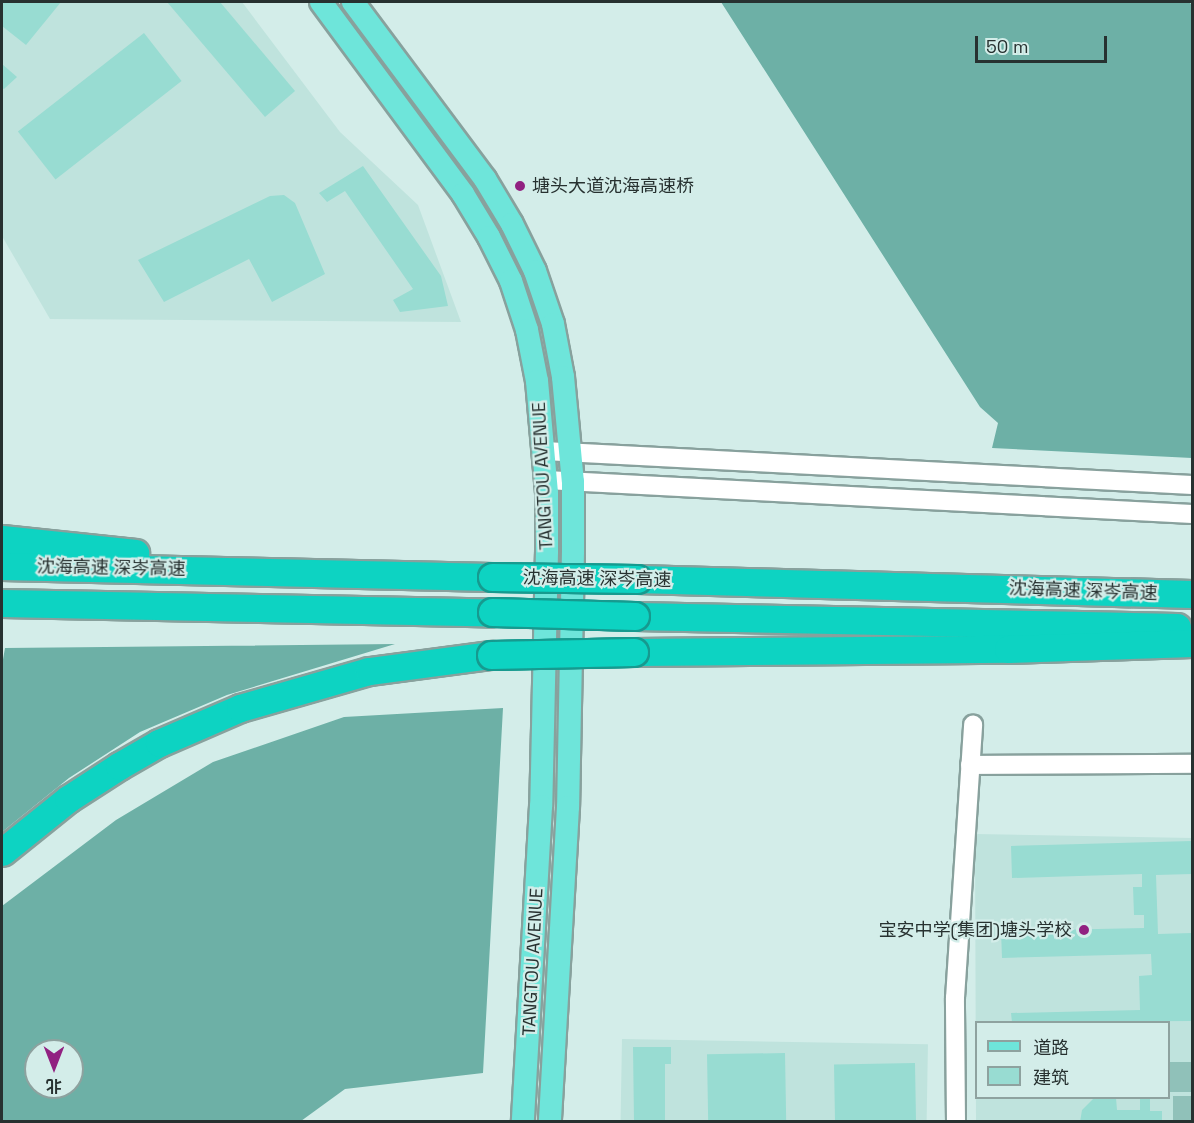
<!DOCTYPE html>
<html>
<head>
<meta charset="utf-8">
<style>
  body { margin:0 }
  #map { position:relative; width:1194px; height:1123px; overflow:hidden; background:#d3ede9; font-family:"Space Grotesk","Noto Sans SC",sans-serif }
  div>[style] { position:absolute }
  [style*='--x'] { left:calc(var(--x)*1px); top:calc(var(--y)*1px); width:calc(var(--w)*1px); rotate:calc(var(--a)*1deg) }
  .built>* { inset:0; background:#bfe3dd; transform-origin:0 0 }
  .green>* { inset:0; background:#90c1b9; transform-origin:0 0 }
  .forest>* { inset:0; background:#6db0a6 }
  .building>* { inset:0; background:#98dcd2; transform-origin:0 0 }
  .roads { filter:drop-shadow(2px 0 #88a19d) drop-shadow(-2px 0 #88a19d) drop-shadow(0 2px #88a19d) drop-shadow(0 -2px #88a19d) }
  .minor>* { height:18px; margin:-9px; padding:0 9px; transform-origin:9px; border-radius:9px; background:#fff }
  .major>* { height:22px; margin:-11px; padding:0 11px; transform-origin:11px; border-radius:11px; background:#6ee5da }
  .highway>* { height:27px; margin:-13.5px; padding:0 13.5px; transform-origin:13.5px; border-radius:13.5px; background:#0dd3c2 }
  .bridges { filter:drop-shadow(2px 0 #169a8f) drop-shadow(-2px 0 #169a8f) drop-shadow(0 2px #169a8f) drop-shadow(0 -2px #169a8f) }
  .highway-bridge>* { height:27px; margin:-13.5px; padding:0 13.5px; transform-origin:13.5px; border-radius:13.5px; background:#0dd3c2 }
  .dots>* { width:16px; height:16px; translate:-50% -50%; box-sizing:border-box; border:3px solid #d3ede9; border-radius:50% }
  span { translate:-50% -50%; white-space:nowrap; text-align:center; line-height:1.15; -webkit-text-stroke:4.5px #d3ede9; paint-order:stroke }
  .poi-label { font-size:18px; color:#273130 }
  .left { translate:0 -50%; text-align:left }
  .right { translate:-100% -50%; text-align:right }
  .street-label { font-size:18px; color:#273130 }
  .frame { position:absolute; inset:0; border:3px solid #273130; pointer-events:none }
  .legend { position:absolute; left:975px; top:1021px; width:195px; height:78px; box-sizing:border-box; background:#d3ede9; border:2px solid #8ea29f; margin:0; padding:8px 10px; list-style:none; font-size:18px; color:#273130 }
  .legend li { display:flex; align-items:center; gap:12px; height:30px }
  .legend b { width:30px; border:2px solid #8ea29f }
  .north { position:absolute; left:24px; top:1039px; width:60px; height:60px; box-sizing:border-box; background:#d3ede9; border:2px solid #8ea29f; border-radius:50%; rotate:180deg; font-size:16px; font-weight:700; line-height:24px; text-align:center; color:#273130 }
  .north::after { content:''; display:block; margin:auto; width:21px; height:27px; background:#912181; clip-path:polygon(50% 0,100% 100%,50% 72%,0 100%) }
  .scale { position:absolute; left:975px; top:36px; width:132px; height:27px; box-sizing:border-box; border:3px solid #273130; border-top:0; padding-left:8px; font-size:18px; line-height:21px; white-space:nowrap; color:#273130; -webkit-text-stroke:4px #d3ede9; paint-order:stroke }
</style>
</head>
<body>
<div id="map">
  <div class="built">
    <div style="clip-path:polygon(2px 2px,242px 2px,340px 132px,418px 205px,461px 322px,50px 319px,2px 236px)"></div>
    <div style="clip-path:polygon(evenodd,975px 834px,1192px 838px,1192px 1121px,976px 1121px,975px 834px,976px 1022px,1168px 1022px,1168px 1098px,976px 1098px,976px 1022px)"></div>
    <div style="left:622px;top:1039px;width:306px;height:83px;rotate:1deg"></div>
  </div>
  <div class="green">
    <div style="left:1168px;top:1062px;width:24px;height:30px"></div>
    <div style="left:1192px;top:1096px;width:25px;height:19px;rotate:90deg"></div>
  </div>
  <div class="forest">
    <div style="clip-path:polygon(721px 2px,1189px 2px,1192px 5px,1192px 458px,992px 448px,998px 423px,980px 407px)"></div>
    <div style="clip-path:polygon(395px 644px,227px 695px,140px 732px,69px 778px,2px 832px,2px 665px,5px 648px)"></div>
    <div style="clip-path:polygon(evenodd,503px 708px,483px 1073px,345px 1089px,301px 1121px,2px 1121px,2px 906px,116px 820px,213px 762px,344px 717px,503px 708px,36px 1051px,72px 1051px,72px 1087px,36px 1087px,36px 1051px)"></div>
  </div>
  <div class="building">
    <div style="clip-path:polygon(2px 2px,61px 2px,26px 45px,2px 26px)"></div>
    <div style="clip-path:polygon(167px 2px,220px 2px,295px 91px,265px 117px)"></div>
    <div style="left:144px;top:33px;width:61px;height:160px;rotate:52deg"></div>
    <div style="clip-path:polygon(2px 64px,17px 77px,4px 89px,2px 88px)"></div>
    <div style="clip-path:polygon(363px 166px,441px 276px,448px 306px,400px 312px,393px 300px,413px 289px,345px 191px,327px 202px,319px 193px)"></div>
    <div style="clip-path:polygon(284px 195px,295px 203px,325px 274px,272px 302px,249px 259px,164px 302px,138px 260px,270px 196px)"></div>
    <div style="clip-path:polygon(1192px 841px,1192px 874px,1156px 875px,1158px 934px,1192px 933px,1192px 1021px,1012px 1022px,1011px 1013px,1140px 1010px,1139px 976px,1152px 975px,1151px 954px,1002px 958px,1001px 931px,1144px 928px,1144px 915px,1134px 915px,1133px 887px,1142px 887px,1142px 874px,1012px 878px,1011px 846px)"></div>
    <div style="clip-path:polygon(633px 1047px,671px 1047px,671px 1064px,665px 1064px,665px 1122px,634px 1122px)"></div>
    <div style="left:785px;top:1053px;width:69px;height:78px;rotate:89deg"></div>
    <div style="left:915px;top:1063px;width:59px;height:81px;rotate:89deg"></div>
    <div style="clip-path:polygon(1094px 1098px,1116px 1098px,1117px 1110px,1140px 1110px,1140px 1098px,1150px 1098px,1150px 1111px,1162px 1111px,1162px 1122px,1080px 1122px,1082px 1110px)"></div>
  </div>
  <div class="roads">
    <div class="minor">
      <div style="--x:544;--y:451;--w:649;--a:3"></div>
      <div style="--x:546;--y:480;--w:647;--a:3.01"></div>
      <div style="--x:970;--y:765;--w:222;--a:-0.3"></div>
      <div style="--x:956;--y:1122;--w:124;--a:-90.5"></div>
      <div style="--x:955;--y:998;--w:274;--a:-86.2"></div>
    </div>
    <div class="major">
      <div style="--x:321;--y:2;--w:239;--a:53.5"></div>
      <div style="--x:463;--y:194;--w:50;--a:58.8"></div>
      <div style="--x:489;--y:237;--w:49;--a:63.4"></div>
      <div style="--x:511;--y:281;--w:52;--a:71.9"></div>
      <div style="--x:527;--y:330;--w:52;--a:78.9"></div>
      <div style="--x:537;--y:381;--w:112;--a:84.9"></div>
      <div style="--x:547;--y:493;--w:58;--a:90"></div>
      <div style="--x:547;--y:551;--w:255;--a:91.3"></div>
      <div style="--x:541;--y:806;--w:317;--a:93.3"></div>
      <div style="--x:353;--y:2;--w:221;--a:53.3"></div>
      <div style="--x:485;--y:179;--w:52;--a:59"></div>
      <div style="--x:512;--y:224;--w:52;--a:63.9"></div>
      <div style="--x:535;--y:271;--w:56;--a:71.2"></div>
      <div style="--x:553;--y:324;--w:54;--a:79.3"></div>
      <div style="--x:563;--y:377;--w:105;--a:84.6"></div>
      <div style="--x:573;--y:482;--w:69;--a:90"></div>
      <div style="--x:573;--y:551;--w:256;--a:91.1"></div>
      <div style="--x:568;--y:807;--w:316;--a:93.3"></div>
    </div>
    <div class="highway">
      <div style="--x:2;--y:539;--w:134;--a:6"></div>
      <div style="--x:2;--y:566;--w:490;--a:1.3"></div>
      <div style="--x:637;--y:579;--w:555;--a:1.55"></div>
      <div style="--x:2;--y:603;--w:490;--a:1.1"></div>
      <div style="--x:635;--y:616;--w:542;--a:1.16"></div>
      <div style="--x:634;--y:652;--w:374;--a:-0.5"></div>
      <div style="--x:1008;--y:649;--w:184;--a:-1.9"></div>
      <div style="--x:2;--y:852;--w:85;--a:-38.8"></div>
      <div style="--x:68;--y:799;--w:61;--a:-32.9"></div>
      <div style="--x:119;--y:766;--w:46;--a:-29.9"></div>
      <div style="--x:159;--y:743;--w:88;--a:-23.4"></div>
      <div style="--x:240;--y:708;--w:134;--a:-16"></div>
      <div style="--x:369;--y:671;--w:123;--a:-7.5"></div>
    </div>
  </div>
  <div class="bridges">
    <div class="highway-bridge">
      <div style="--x:492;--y:577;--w:145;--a:0.8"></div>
      <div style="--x:492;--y:612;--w:143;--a:1.6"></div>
      <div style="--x:491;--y:655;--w:143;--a:-1.2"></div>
    </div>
  </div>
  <div class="dots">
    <div style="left:520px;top:186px;background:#912181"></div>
    <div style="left:1084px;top:930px;background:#912181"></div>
  </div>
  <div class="poi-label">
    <span class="left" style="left:532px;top:186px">塘头大道沈海高速桥</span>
    <span class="right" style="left:1072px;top:930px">宝安中学(集团)塘头学校</span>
  </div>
  <div class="street-label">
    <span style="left:543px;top:476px;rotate:-93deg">TANGTOU AVENUE</span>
    <span style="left:111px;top:568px;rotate:1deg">沈海高速 深岑高速</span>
    <span style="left:597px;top:579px;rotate:1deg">沈海高速 深岑高速</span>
    <span style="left:1083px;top:591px;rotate:2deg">沈海高速 深岑高速</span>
    <span style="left:533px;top:962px;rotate:-87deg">TANGTOU AVENUE</span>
  </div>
  <div class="frame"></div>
  <ul class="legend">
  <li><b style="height:8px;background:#6ee5da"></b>道路</li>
  <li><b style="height:16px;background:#98dcd2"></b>建筑</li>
  </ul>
  <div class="north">北</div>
  <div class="scale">50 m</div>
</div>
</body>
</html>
